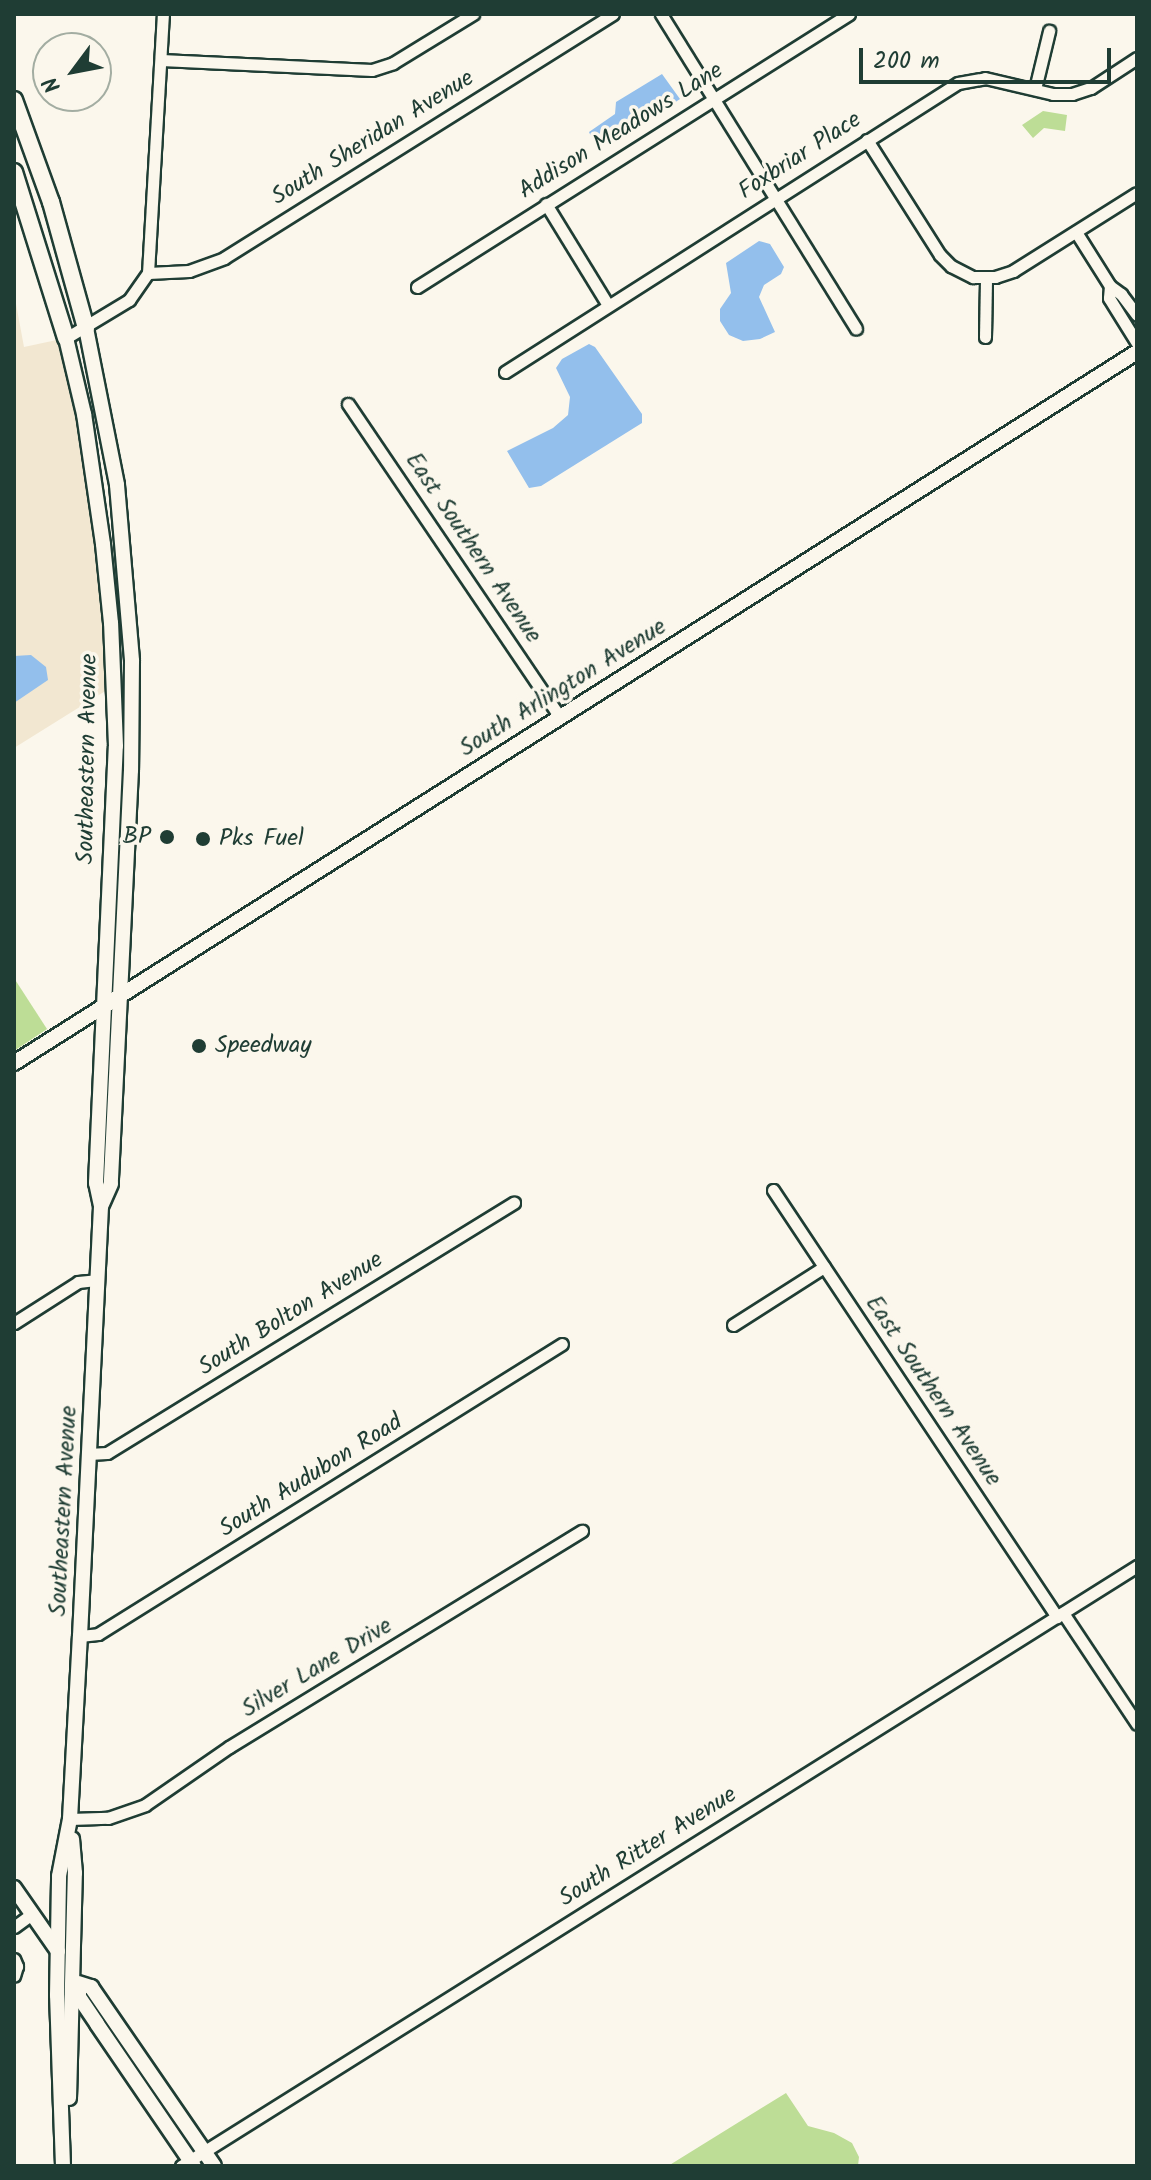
<!DOCTYPE html>
<html>
<head>
<meta charset="utf-8">
<style>
  body { margin:0 }
  #map { position:relative; width:1151px; height:2180px; overflow:hidden; background:#fbf7ec; font-family:Kalam,sans-serif }
  div>[style] { position:absolute }
  [style*='--x'] { left:calc(var(--x)*1px); top:calc(var(--y)*1px); width:calc(var(--w)*1px); rotate:calc(var(--a)*1deg) }
  .built>* { inset:0; background:#f2e7d1 }
  .green>* { inset:0; background:#bddd96 }
  .water>* { inset:0; background:#93bfec }
  .roads { filter:drop-shadow(2px 0 #1f3d34) drop-shadow(-2px 0 #1f3d34) drop-shadow(0 2px #1f3d34) drop-shadow(0 -2px #1f3d34) }
  .minor>* { height:11px; margin:-5.5px; padding:0 5.5px; transform-origin:5.5px; border-radius:5.5px; background:#fbf7ec }
  .major>* { height:14px; margin:-7px; padding:0 7px; transform-origin:7px; border-radius:7px; background:#fbf7ec }
  .highway>* { height:16px; margin:-8px; padding:0 8px; transform-origin:8px; border-radius:8px; background:#fbf7ec }
  .dots>* { width:22px; height:22px; translate:-50% -50%; box-sizing:border-box; border:4px solid #fbf7ec; border-radius:50% }
  span { translate:-50% -50%; white-space:nowrap; text-align:center; line-height:1.15; -webkit-text-stroke:7px #fbf7ec; paint-order:stroke }
  .street-label { font-size:24px; color:#1f3d34 }
  .poi-label { font-size:24px; color:#1f3d34 }
  .right { translate:-100% -50%; text-align:right }
  .left { translate:0 -50%; text-align:left }
  .frame { position:absolute; inset:0; border:16px solid #1f3d34; pointer-events:none }
  .north { position:absolute; left:32px; top:32px; width:80px; height:80px; box-sizing:border-box; background:#fbf7ec; border:2px solid #a3ada2; border-radius:50%; rotate:238deg; font-size:22px; font-weight:700; line-height:32px; text-align:center; color:#1f3d34 }
  .north::after { content:''; display:block; margin:auto; width:28px; height:36px; background:#1f3d34; clip-path:polygon(50% 0,100% 100%,50% 72%,0 100%) }
  .scale { position:absolute; left:859px; top:48px; width:252px; height:36px; box-sizing:border-box; border:4px solid #1f3d34; border-top:0; padding-left:10px; font-size:24px; line-height:28px; white-space:nowrap; color:#1f3d34; -webkit-text-stroke:6px #fbf7ec; paint-order:stroke }
</style>
</head>
<body>
<div id="map">
  <div class="built">
    <div style="clip-path:polygon(14px 293px,24px 347px,66px 338px,115px 685px,14px 748px)"></div>
  </div>
  <div class="green">
    <div style="clip-path:polygon(1043px 111px,1067px 115px,1065px 131px,1044px 128px,1033px 138px,1022px 125px)"></div>
    <div style="clip-path:polygon(14px 978px,47px 1029px,14px 1051px)"></div>
    <div style="clip-path:polygon(786px 2093px,808px 2126px,834px 2133px,852px 2143px,859px 2157px,858px 2166px,668px 2166px)"></div>
  </div>
  <div class="water">
    <div style="clip-path:polygon(662px 74px,680px 99px,650px 119px,640px 115px,623px 124px,623px 135px,612px 143px,593px 141px,589px 132px,615px 114px,616px 102px)"></div>
    <div style="clip-path:polygon(759px 241px,770px 244px,784px 267px,781px 274px,764px 285px,759px 297px,775px 332px,760px 339px,743px 341px,729px 335px,720px 321px,720px 309px,731px 293px,726px 263px)"></div>
    <div style="clip-path:polygon(589px 344px,595px 347px,642px 414px,642px 423px,541px 486px,529px 488px,507px 451px,553px 428px,568px 415px,570px 397px,556px 368px,562px 359px)"></div>
    <div style="clip-path:polygon(31px 655px,46px 667px,48px 680px,14px 703px,14px 656px)"></div>
  </div>
  <div class="roads">
    <div class="minor">
      <div style="--x:661;--y:14;--w:370;--a:58.2"></div>
      <div style="--x:161;--y:60;--w:211;--a:2.7"></div>
      <div style="--x:372;--y:70;--w:22;--a:-18"></div>
      <div style="--x:393;--y:63;--w:94;--a:-31.5"></div>
      <div style="--x:1035;--y:89;--w:60;--a:-76.4"></div>
      <div style="--x:867;--y:140;--w:136;--a:57.6"></div>
      <div style="--x:940;--y:255;--w:16;--a:45"></div>
      <div style="--x:951;--y:266;--w:25;--a:27"></div>
      <div style="--x:973;--y:277;--w:22;--a:0"></div>
      <div style="--x:995;--y:277;--w:19;--a:-18"></div>
      <div style="--x:1013;--y:271;--w:146;--a:-32.2"></div>
      <div style="--x:546;--y:204;--w:119;--a:58.5"></div>
      <div style="--x:1076;--y:232;--w:64;--a:57.8"></div>
      <div style="--x:1110;--y:286;--w:14;--a:36"></div>
      <div style="--x:1121;--y:294;--w:26;--a:53"></div>
      <div style="--x:148;--y:273;--w:41;--a:-2.8"></div>
      <div style="--x:189;--y:271;--w:37;--a:-20"></div>
      <div style="--x:224;--y:258;--w:459;--a:-32.1"></div>
      <div style="--x:1110;--y:286;--w:12;--a:95"></div>
      <div style="--x:1109;--y:298;--w:53;--a:58.1"></div>
      <div style="--x:417;--y:287;--w:511;--a:-32.29"></div>
      <div style="--x:985;--y:337;--w:59;--a:-89"></div>
      <div style="--x:66;--y:338;--w:74;--a:-31.1"></div>
      <div style="--x:129;--y:300;--w:33;--a:-55"></div>
      <div style="--x:148;--y:273;--w:259;--a:-86.7"></div>
      <div style="--x:505;--y:372;--w:537;--a:-32.54"></div>
      <div style="--x:958;--y:83;--w:27;--a:-10"></div>
      <div style="--x:985;--y:78;--w:70;--a:13.2"></div>
      <div style="--x:1053;--y:94;--w:19;--a:0"></div>
      <div style="--x:1072;--y:94;--w:20;--a:-18"></div>
      <div style="--x:1091;--y:88;--w:55;--a:-33.1"></div>
      <div style="--x:348;--y:404;--w:378;--a:55.9"></div>
      <div style="--x:773;--y:1190;--w:513;--a:56.37"></div>
      <div style="--x:14;--y:1323;--w:76;--a:-32.6"></div>
      <div style="--x:78;--y:1282;--w:18;--a:-6"></div>
      <div style="--x:733;--y:1325;--w:108;--a:-32.5"></div>
      <div style="--x:88;--y:1454;--w:19;--a:-3"></div>
      <div style="--x:107;--y:1453;--w:478;--a:-31.6"></div>
      <div style="--x:1063;--y:1613;--w:133;--a:56.3"></div>
      <div style="--x:80;--y:1636;--w:18;--a:-6"></div>
      <div style="--x:98;--y:1634;--w:547;--a:-32.01"></div>
      <div style="--x:70;--y:1819;--w:38;--a:-2"></div>
      <div style="--x:108;--y:1818;--w:39;--a:-19"></div>
      <div style="--x:145;--y:1805;--w:102;--a:-34.6"></div>
      <div style="--x:229;--y:1747;--w:414;--a:-31.5"></div>
      <div style="--x:14;--y:1927;--w:22;--a:-36"></div>
      <div style="--x:14;--y:1959;--w:8;--a:67"></div>
      <div style="--x:17;--y:1966;--w:10;--a:107"></div>
      <div style="--x:181;--y:2166;--w:1129;--a:-32.11"></div>
    </div>
    <div class="major">
      <div style="--x:86;--y:328;--w:160;--a:78.8"></div>
      <div style="--x:117;--y:485;--w:177;--a:85.1"></div>
      <div style="--x:132;--y:661;--w:109;--a:90.5"></div>
      <div style="--x:131;--y:770;--w:414;--a:92.8"></div>
      <div style="--x:111;--y:1184;--w:24;--a:114"></div>
      <div style="--x:14;--y:1063;--w:1329;--a:-32.34"></div>
      <div style="--x:14;--y:1888;--w:77;--a:55.1"></div>
      <div style="--x:78;--y:1983;--w:14;--a:17"></div>
      <div style="--x:91;--y:1987;--w:217;--a:55.5"></div>
      <div style="--x:79;--y:1986;--w:11;--a:90"></div>
      <div style="--x:79;--y:1997;--w:32;--a:56"></div>
      <div style="--x:97;--y:2024;--w:172;--a:55.7"></div>
      <div style="--x:69;--y:2098;--w:225;--a:-88.5"></div>
      <div style="--x:75;--y:1873;--w:34;--a:-95"></div>
      <div style="--x:63;--y:2166;--w:171;--a:-92"></div>
      <div style="--x:57;--y:1995;--w:119;--a:-89"></div>
      <div style="--x:59;--y:1876;--w:58;--a:-79.1"></div>
      <div style="--x:70;--y:1819;--w:183;--a:-86.9"></div>
      <div style="--x:80;--y:1636;--w:431;--a:-87.2"></div>
      <div style="--x:101;--y:1206;--w:24;--a:-102"></div>
      <div style="--x:96;--y:1183;--w:437;--a:-87.4"></div>
      <div style="--x:116;--y:746;--w:123;--a:-92.3"></div>
      <div style="--x:111;--y:623;--w:79;--a:-95.8"></div>
      <div style="--x:103;--y:544;--w:131;--a:-98.3"></div>
      <div style="--x:84;--y:414;--w:78;--a:-103.3"></div>
    </div>
    <div class="highway">
      <div style="--x:14;--y:100;--w:109;--a:70.1"></div>
      <div style="--x:51;--y:202;--w:131;--a:74.5"></div>
      <div style="--x:14;--y:172;--w:174;--a:72.6"></div>
    </div>
  </div>
  <div class="dots">
    <div style="left:167px;top:837px;background:#1f3d34"></div>
    <div style="left:203px;top:839px;background:#1f3d34"></div>
    <div style="left:199px;top:1046px;background:#1f3d34"></div>
  </div>
  <div class="street-label">
    <span style="left:621px;top:131px;rotate:-32deg">Addison Meadows Lane</span>
    <span style="left:373px;top:138px;rotate:-32deg">South Sheridan Avenue</span>
    <span style="left:800px;top:156px;rotate:-33deg">Foxbriar Place</span>
    <span style="left:473px;top:548px;rotate:56deg">East Southern Avenue</span>
    <span style="left:563px;top:688px;rotate:-32deg">South Arlington Avenue</span>
    <span style="left:88px;top:759px;rotate:-89deg">Southeastern Avenue</span>
    <span style="left:291px;top:1314px;rotate:-32deg">South Bolton Avenue</span>
    <span style="left:933px;top:1391px;rotate:56deg">East Southern Avenue</span>
    <span style="left:311px;top:1476px;rotate:-32deg">South Audubon Road</span>
    <span style="left:64px;top:1511px;rotate:-87deg">Southeastern Avenue</span>
    <span style="left:317px;top:1668px;rotate:-31deg">Silver Lane Drive</span>
    <span style="left:648px;top:1847px;rotate:-32deg">South Ritter Avenue</span>
  </div>
  <div class="poi-label">
    <span class="right" style="left:151px;top:837px">BP</span>
    <span class="left" style="left:219px;top:839px">Pks Fuel</span>
    <span class="left" style="left:215px;top:1046px">Speedway</span>
  </div>
  <div class="frame"></div>
  <div class="north">N</div>
  <div class="scale">200 m</div>
</div>
</body>
</html>
